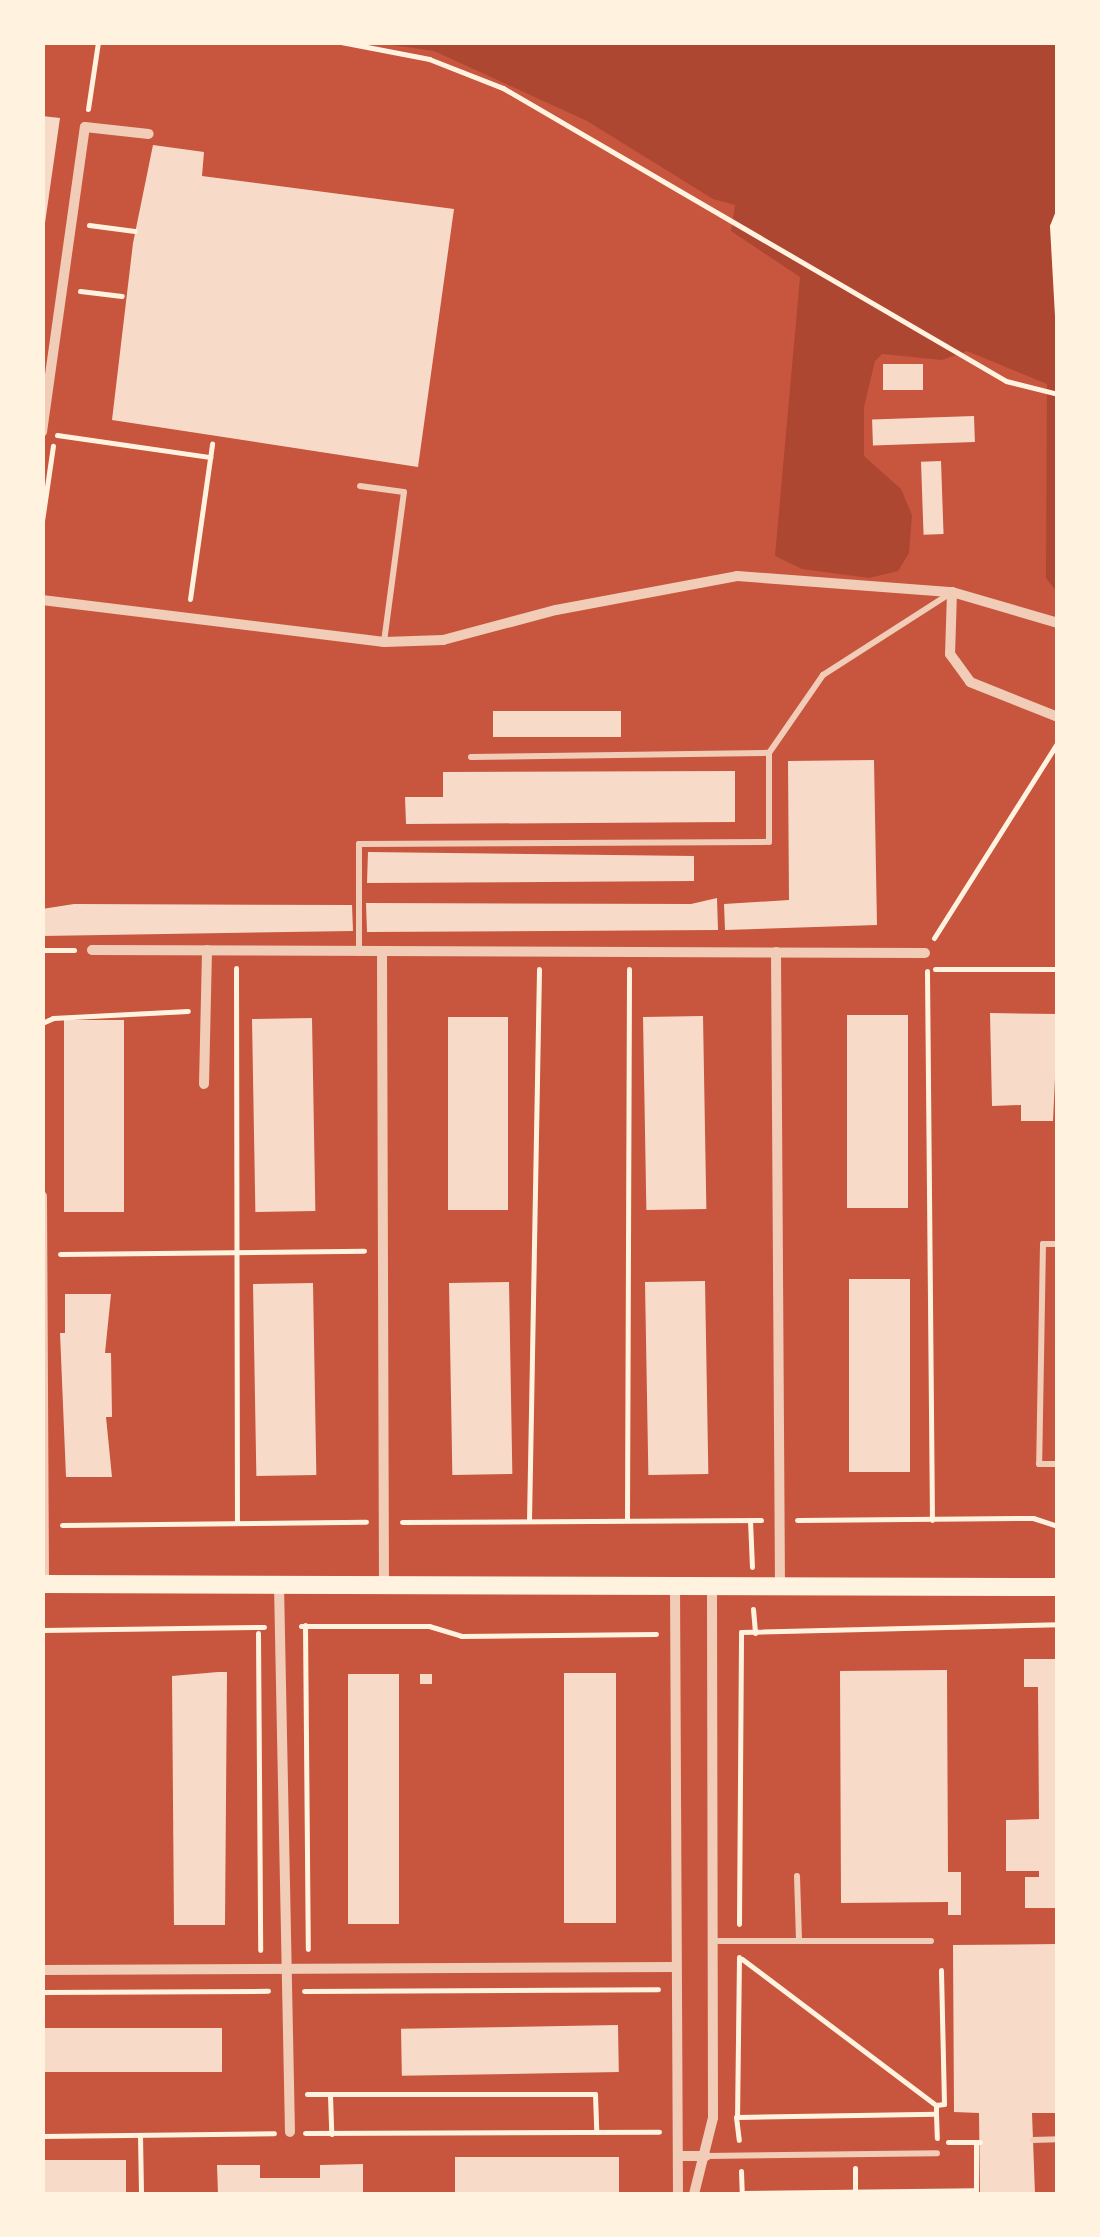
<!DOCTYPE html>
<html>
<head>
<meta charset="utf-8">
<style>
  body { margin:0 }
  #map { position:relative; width:1100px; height:2237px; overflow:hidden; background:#c8553d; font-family:"PT Sans Narrow",sans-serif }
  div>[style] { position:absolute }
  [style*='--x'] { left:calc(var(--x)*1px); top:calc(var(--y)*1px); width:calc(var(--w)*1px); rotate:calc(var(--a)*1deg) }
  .green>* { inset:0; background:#ae4732 }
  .building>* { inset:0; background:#f7dbc8; transform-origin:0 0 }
  .path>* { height:5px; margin:-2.5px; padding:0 2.5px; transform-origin:2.5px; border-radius:2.5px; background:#fff3e0 }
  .service>* { height:6px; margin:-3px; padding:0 3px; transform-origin:3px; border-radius:3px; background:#f1ccb7 }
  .minor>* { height:10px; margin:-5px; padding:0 5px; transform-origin:5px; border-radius:5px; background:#f1ccb7 }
  .secondary>* { height:18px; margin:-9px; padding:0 9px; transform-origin:9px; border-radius:9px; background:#fff3e0 }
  span { translate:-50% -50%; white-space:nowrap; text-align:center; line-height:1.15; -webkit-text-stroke:9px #fff3e0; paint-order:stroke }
  .frame { position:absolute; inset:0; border:45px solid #fff3e0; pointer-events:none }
</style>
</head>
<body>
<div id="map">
  <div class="green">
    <div style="clip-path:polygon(378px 43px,1057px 43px,1057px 592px,1046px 578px,1047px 384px,967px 351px,942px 360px,882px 354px,875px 361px,864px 407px,864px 456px,901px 489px,912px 515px,909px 553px,898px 571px,869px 578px,802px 569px,775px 556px,800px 277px,731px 231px,735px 205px,713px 199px,587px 121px,434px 51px)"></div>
  </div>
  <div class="building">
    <div style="clip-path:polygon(42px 116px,60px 118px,45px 223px,42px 223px)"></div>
    <div style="clip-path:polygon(153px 145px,204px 152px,202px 176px,454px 209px,418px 467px,112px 420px,133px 243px)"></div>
    <div style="left:923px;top:364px;width:26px;height:40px;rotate:90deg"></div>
    <div style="left:974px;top:416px;width:26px;height:102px;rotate:88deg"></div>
    <div style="left:941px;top:461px;width:73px;height:20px;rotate:88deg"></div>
    <div style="left:621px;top:711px;width:26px;height:128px;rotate:90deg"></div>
    <div style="clip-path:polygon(874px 760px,877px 925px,725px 930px,724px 904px,789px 900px,788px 761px)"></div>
    <div style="clip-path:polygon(735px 771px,735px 822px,406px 824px,405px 797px,443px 797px,443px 772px)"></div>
    <div style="clip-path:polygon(368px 852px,694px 856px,694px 881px,367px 883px)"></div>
    <div style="clip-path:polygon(717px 898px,718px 930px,367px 932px,366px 903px,691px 904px)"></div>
    <div style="clip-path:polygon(74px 904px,352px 905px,353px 931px,42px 936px,42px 909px)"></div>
    <div style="clip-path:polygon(990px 1013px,1058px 1014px,1053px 1121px,1021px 1121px,1021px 1105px,992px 1106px)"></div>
    <div style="left:847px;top:1015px;width:61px;height:193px"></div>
    <div style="left:703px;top:1016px;width:193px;height:60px;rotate:89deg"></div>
    <div style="left:448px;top:1017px;width:60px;height:193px"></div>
    <div style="left:312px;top:1018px;width:193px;height:60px;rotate:89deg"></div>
    <div style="left:64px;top:1020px;width:60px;height:192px"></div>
    <div style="left:910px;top:1279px;width:193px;height:61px;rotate:90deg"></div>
    <div style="left:705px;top:1281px;width:193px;height:60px;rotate:89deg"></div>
    <div style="left:509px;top:1282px;width:192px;height:60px;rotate:89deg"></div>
    <div style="left:313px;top:1283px;width:192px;height:60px;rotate:89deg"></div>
    <div style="clip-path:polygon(65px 1294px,111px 1294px,105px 1353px,111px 1353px,112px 1417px,106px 1417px,112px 1477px,66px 1477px,60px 1333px,65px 1333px)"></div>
    <div style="clip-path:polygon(1024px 1659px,1058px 1659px,1058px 1908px,1025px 1908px,1025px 1877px,1039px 1877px,1039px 1871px,1006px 1871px,1006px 1820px,1039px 1819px,1038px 1687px,1024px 1687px)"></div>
    <div style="clip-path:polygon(947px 1670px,948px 1872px,961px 1872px,961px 1915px,948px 1915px,948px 1902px,841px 1903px,840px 1671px)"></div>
    <div style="clip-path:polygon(218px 1672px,227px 1672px,225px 1925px,174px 1925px,172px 1676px)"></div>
    <div style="left:564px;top:1673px;width:52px;height:250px"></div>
    <div style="left:348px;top:1674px;width:51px;height:250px"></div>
    <div style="left:420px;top:1674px;width:12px;height:10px"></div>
    <div style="clip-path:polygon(1058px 1944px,1058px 2113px,1032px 2113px,1035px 2194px,980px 2194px,979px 2113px,954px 2112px,953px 1945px)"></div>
    <div style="left:618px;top:2025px;width:47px;height:217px;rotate:89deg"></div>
    <div style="left:222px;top:2028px;width:44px;height:180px;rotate:90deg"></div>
    <div style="left:619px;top:2157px;width:37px;height:164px;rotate:90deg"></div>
    <div style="left:126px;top:2160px;width:34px;height:84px;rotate:90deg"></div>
    <div style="clip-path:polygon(363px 2164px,363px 2194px,218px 2194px,217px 2165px,260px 2165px,260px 2178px,320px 2178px,320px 2165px)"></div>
  </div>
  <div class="path">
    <div style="--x:341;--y:42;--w:90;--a:10.9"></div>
    <div style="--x:429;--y:59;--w:79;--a:21.4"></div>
    <div style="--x:503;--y:88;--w:582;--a:30.22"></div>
    <div style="--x:1006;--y:381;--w:54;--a:14"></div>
    <div style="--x:88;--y:109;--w:68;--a:-81.5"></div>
    <div style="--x:1058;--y:211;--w:16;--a:112"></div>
    <div style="--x:1052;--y:226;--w:109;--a:86.8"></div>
    <div style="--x:89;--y:225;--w:46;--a:7.4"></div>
    <div style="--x:80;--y:291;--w:42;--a:6.8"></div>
    <div style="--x:57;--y:435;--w:155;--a:8.2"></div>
    <div style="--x:42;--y:521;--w:76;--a:-81.7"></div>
    <div style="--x:190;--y:599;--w:157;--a:-81.9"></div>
    <div style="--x:934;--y:938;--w:232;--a:-57.7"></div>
    <div style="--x:42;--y:950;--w:32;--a:0"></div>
    <div style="--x:236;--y:968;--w:554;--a:89.9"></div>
    <div style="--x:935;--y:969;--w:123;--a:0"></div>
    <div style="--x:927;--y:971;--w:549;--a:89.48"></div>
    <div style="--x:42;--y:1023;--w:12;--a:-24"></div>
    <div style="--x:53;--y:1018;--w:135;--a:-3"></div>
    <div style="--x:60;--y:1254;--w:304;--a:-0.6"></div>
    <div style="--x:627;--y:1520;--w:551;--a:-89.79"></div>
    <div style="--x:750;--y:1520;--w:47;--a:87.6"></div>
    <div style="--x:797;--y:1520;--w:236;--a:-0.5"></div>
    <div style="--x:1033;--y:1518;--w:26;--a:18"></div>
    <div style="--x:529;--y:1521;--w:552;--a:-88.96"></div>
    <div style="--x:402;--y:1522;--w:359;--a:-0.3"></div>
    <div style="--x:62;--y:1525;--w:304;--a:-0.6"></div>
    <div style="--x:753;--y:1609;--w:24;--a:85"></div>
    <div style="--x:305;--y:1625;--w:324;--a:89.5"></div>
    <div style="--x:301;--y:1626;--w:128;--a:0"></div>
    <div style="--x:429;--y:1626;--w:34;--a:17"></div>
    <div style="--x:461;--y:1636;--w:195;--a:-0.6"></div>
    <div style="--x:42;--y:1630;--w:222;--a:-0.8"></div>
    <div style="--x:741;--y:1632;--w:317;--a:-1.4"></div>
    <div style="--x:258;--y:1633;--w:317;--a:89.6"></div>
    <div style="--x:739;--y:1924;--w:292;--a:-89.6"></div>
    <div style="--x:739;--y:1957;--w:160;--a:90.7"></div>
    <div style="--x:737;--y:2117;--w:199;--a:-0.9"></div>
    <div style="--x:936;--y:2114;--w:24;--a:88"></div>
    <div style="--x:742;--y:1959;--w:243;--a:37"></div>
    <div style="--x:936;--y:2105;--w:9;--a:90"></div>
    <div style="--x:304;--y:1991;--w:354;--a:-0.3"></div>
    <div style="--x:42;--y:1992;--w:226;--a:-0.3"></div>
    <div style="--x:307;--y:2094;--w:288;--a:0"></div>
    <div style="--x:595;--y:2094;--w:38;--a:88"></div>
    <div style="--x:330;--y:2096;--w:38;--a:88"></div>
    <div style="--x:936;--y:2105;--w:8;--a:-7"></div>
    <div style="--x:944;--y:2104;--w:134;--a:-91.3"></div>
    <div style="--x:736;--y:2117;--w:23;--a:83"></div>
    <div style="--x:305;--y:2133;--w:354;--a:-0.2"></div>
    <div style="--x:140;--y:2135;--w:59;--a:89"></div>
    <div style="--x:42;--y:2136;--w:232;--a:-0.7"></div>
    <div style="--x:948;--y:2142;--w:32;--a:0"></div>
    <div style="--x:855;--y:2168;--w:24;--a:90"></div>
    <div style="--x:741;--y:2171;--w:23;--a:88"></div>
    <div style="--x:742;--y:2193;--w:234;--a:-0.7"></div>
    <div style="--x:976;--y:2190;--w:48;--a:-90"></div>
  </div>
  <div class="service">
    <div style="--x:360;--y:486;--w:44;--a:7.8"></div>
    <div style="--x:404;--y:492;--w:151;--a:97.6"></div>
    <div style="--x:471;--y:757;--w:298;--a:-0.8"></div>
    <div style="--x:769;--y:753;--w:95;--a:-55.3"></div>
    <div style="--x:823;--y:675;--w:150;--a:-32.7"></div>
    <div style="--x:359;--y:953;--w:109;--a:-90"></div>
    <div style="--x:359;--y:844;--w:410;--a:-0.3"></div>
    <div style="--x:769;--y:842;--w:89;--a:-90"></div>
    <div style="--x:1058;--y:1244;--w:15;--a:180"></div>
    <div style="--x:1043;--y:1244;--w:220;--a:91"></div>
    <div style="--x:1039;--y:1464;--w:19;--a:0"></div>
    <div style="--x:797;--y:1876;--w:65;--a:88.2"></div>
    <div style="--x:712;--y:1941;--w:219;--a:0"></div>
    <div style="--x:1033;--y:2140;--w:25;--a:-2"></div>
    <div style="--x:706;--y:2156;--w:231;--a:-0.7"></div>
  </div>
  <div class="minor">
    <div style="--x:42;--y:432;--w:308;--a:-82"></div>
    <div style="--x:85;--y:127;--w:64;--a:6.2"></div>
    <div style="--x:952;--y:592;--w:62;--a:91.8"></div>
    <div style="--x:950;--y:654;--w:34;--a:54"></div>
    <div style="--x:970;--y:682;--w:95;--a:21.7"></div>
    <div style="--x:42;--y:600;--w:345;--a:7"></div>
    <div style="--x:384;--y:642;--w:59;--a:-1.9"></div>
    <div style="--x:443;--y:640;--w:117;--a:-14.9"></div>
    <div style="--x:556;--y:610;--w:184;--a:-10.6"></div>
    <div style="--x:737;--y:576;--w:216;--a:4.3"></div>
    <div style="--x:952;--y:592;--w:110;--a:16.3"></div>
    <div style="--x:92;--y:950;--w:833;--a:0.21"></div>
    <div style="--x:776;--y:952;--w:632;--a:89.64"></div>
    <div style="--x:382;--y:954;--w:631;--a:89.82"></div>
    <div style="--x:204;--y:1084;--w:134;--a:-88.7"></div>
    <div style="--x:42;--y:1196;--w:388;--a:89.7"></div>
    <div style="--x:675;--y:1584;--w:610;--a:89.72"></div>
    <div style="--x:279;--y:1585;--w:547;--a:88.85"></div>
    <div style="--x:42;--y:1970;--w:634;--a:-0.27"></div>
    <div style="--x:678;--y:2156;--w:28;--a:0"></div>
    <div style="--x:694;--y:2194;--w:78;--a:-76"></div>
    <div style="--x:713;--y:2118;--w:535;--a:-90.11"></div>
  </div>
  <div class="secondary">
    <div style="--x:42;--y:1584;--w:1016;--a:0.17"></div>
  </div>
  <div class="frame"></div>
</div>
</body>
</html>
